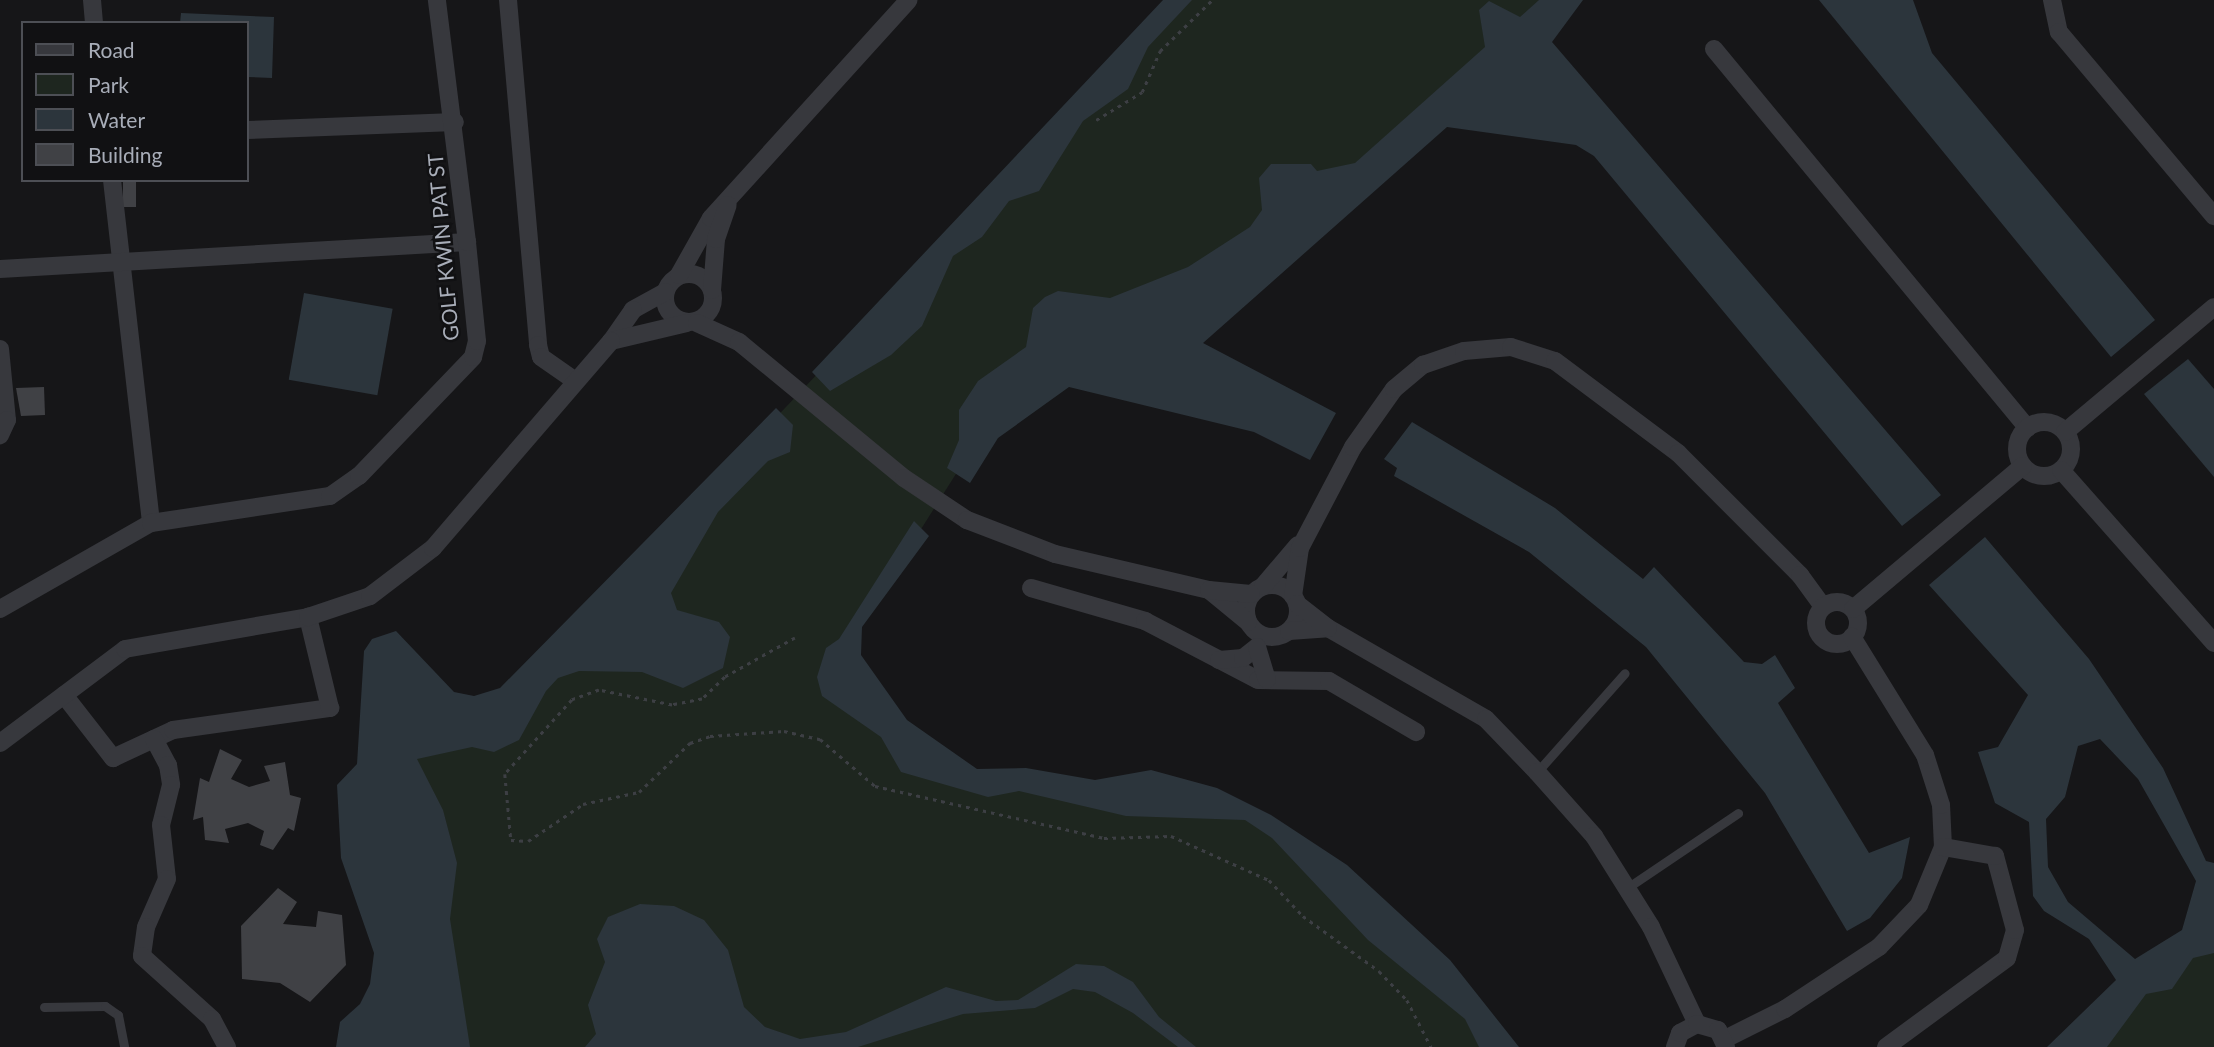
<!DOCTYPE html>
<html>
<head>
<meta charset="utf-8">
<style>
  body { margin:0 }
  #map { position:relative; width:2214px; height:1047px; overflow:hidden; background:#161618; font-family:Lato,sans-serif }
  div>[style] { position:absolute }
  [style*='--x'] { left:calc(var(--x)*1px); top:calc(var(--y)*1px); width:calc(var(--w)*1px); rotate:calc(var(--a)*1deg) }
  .green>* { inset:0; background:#1e261f }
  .water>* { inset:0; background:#2c353c; transform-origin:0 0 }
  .building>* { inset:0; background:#404145; transform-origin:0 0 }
  .path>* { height:2.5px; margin-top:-1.25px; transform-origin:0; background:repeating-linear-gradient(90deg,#3d3f44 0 3.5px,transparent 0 8.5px) }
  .lane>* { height:9px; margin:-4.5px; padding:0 4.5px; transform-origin:4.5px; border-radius:4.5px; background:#37383d }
  .street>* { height:18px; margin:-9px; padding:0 9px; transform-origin:9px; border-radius:9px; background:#37383d }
  .street>.ring { margin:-9px; padding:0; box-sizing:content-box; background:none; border:18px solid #37383d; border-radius:50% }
  span { translate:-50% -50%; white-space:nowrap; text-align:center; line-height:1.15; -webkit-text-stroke:5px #111113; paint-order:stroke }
  .street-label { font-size:21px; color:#a8adb8 }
  .legend { position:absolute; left:21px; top:21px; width:228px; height:161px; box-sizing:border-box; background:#111113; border:2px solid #4d4f55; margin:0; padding:9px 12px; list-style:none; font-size:21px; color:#a8adb8 }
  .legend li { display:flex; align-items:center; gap:14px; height:35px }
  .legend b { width:35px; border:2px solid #4d4f55 }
</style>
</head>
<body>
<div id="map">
  <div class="green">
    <div style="clip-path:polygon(1172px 0,1563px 0,1206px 317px,1004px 398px,842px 654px,958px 776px,1252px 814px,1502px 1047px,398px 1047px,389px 725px,506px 702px)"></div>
    <div style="clip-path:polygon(2214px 934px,2214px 1047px,2056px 1047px)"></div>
  </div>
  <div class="water">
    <div style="clip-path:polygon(1163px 0,1192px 0,1148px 47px,1128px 89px,1083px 121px,1039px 191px,1009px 201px,982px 237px,953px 256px,922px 326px,891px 355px,830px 391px,812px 372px)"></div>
    <div style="clip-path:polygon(1539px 0,1583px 0,1552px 42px,1941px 495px,1902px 526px,1594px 156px,1576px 145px,1447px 127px,1203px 343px,1336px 413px,1310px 460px,1254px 432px,1069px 387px,998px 438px,970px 483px,947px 468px,959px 440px,959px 410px,978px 381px,1026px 347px,1033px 308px,1045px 297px,1058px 291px,1110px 298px,1188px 267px,1250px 227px,1262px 210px,1259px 178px,1271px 164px,1311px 164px,1317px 171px,1355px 163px,1485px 47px,1479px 10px,1489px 1px,1520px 17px)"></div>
    <div style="clip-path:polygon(1819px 0,1913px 0,1932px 53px,2155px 320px,2111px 357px)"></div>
    <div style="clip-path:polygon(181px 13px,274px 17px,272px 78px,247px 77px,247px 23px,180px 23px)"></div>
    <div style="left:304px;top:293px;width:90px;height:88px;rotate:10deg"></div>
    <div style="clip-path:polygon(2188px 359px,2214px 389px,2214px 477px,2144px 394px)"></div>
    <div style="clip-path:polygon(776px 408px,793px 425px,790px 452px,768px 461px,718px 512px,671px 593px,677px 610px,719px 622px,730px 637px,723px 668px,683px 688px,642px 672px,579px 671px,558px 678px,546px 691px,519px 740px,494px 752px,472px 747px,417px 759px,443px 810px,457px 863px,450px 919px,470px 1047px,336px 1047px,340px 1022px,360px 1004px,370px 984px,374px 953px,341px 858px,337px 785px,357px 764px,364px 651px,372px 639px,396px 631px,454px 692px,474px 696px,500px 688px)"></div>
    <div style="clip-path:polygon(1412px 422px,1555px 508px,1643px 579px,1654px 567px,1744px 662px,1762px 664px,1775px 655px,1795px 688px,1778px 703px,1869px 853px,1910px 837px,1902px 878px,1870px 918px,1847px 931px,1765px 793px,1646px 647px,1529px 552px,1394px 476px,1397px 468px,1384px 459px)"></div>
    <div style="clip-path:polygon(914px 521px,929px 536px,862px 627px,861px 655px,907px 720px,977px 769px,1026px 768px,1095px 780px,1151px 770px,1217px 788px,1271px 815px,1347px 865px,1450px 960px,1519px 1047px,1479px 1047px,1465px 1019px,1368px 940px,1272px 838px,1245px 820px,1126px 816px,1019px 791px,988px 797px,901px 772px,881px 737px,822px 696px,817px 677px,826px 648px,839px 639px)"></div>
    <div style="clip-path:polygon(evenodd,1985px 537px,2089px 659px,2163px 768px,2206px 861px,2214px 863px,2214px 953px,2193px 958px,2172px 989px,2146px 994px,2107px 1047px,2047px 1047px,2116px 980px,2089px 939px,2044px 911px,2033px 896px,2029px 822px,1995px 803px,1978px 752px,1998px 747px,2028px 695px,1929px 585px,1985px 537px,2100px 739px,2138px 779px,2196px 881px,2182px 930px,2135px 959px,2068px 902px,2048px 867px,2046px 819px,2065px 797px,2078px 746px,2100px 739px)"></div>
    <div style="clip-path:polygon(640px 904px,674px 906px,704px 920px,728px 950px,744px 1007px,765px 1027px,800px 1039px,846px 1032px,946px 987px,996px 1001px,1018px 1000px,1076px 964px,1104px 966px,1133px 982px,1159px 1017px,1196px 1047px,1178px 1047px,1133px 1013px,1095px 992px,1073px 989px,1035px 1008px,963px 1014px,858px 1047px,585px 1047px,596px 1034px,588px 1005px,605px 962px,597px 939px,608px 917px)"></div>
  </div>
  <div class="building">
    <div style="left:123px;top:180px;width:13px;height:27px"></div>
    <div style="clip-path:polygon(44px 387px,45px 415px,21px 416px,16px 388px)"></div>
    <div style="clip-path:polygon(220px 749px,242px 760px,231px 779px,249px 787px,270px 781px,264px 766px,285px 762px,290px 795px,301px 798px,294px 831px,288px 828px,273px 850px,260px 845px,264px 831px,248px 823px,225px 829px,229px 843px,205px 840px,203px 817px,193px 820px,200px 778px,209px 782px)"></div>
    <div style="clip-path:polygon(278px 888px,297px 902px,283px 924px,316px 927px,318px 911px,342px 915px,346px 965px,310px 1002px,280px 983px,242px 979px,241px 926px)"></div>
  </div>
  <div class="path">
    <div style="--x:1096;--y:120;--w:54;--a:-31.3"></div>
    <div style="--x:1142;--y:92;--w:45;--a:-66.3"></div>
    <div style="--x:1160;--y:51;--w:73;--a:-44.4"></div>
    <div style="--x:795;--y:638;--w:80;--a:150.9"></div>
    <div style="--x:725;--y:677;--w:32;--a:136"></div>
    <div style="--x:702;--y:699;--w:31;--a:169"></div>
    <div style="--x:672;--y:705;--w:75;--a:-168.4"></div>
    <div style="--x:599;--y:690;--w:29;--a:160"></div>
    <div style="--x:572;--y:700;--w:100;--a:132.2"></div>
    <div style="--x:505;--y:774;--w:66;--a:84.8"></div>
    <div style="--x:511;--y:840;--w:17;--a:3"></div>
    <div style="--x:528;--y:841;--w:66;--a:-33.9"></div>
    <div style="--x:583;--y:804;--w:57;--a:-12.1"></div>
    <div style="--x:639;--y:792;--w:71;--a:-43.9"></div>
    <div style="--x:690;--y:743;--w:21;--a:-19"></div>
    <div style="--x:710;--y:736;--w:74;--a:-3.9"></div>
    <div style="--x:784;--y:731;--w:37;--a:13"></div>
    <div style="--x:820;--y:739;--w:72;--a:40.5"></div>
    <div style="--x:875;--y:786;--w:235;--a:12.8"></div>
    <div style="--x:1104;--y:838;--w:67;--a:-1.7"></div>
    <div style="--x:1171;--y:836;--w:107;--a:24.2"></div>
    <div style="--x:1269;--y:880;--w:50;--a:46.6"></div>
    <div style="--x:1303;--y:916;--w:94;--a:35.9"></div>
    <div style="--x:1379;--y:971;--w:40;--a:46"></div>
    <div style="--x:1407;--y:1000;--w:53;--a:62.9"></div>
  </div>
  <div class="lane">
    <div style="--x:1537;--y:772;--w:132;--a:-48.4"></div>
    <div style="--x:1627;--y:888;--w:134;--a:-34"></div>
    <div style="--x:44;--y:1007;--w:61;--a:-0.9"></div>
    <div style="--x:105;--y:1006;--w:16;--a:35"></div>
    <div style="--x:118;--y:1015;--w:33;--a:79"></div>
  </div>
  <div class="street">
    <div style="--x:92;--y:0;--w:23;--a:85"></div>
    <div style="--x:508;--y:0;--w:346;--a:85"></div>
    <div style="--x:538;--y:345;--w:12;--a:76"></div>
    <div style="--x:541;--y:357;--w:40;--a:34.9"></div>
    <div style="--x:2052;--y:0;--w:33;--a:78"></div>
    <div style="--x:2059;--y:32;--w:241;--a:49.9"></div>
    <div style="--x:1714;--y:49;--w:492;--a:50.4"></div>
    <div style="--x:247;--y:130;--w:208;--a:-2.2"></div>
    <div style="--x:112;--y:180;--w:345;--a:83.5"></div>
    <div style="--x:0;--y:269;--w:468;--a:-3.3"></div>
    <div class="ring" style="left:665px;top:274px;width:30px;height:30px"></div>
    <div style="--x:679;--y:275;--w:65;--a:-60.7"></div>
    <div style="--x:711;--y:218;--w:294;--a:-47.8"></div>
    <div style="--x:712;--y:290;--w:51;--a:-85.5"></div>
    <div style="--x:716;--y:239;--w:36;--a:-71"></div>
    <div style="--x:665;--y:292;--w:37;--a:151"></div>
    <div style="--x:633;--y:310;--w:38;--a:125"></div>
    <div style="--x:611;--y:341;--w:78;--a:-13.3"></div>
    <div style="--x:697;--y:323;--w:46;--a:24.3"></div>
    <div style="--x:739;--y:342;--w:214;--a:39.5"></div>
    <div style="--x:904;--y:478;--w:76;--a:33.7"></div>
    <div style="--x:967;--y:520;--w:94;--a:21.1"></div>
    <div style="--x:1055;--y:554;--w:158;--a:13.2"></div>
    <div style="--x:0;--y:349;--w:71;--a:84.4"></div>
    <div style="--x:7;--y:420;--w:17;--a:115"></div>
    <div class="ring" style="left:2017px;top:422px;width:36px;height:36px"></div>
    <div style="--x:2065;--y:432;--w:194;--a:-40"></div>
    <div style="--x:2061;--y:470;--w:231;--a:48.5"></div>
    <div class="ring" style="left:1246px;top:585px;width:34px;height:34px"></div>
    <div style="--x:1263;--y:586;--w:54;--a:-49.5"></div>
    <div style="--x:1031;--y:588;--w:119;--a:16.1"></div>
    <div style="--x:1145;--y:621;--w:127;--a:27.6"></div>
    <div style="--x:1258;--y:680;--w:71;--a:0.8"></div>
    <div style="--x:1329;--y:681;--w:101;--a:30.4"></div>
    <div style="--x:1293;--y:596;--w:49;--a:-81.7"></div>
    <div style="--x:1300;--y:548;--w:114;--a:-62.3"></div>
    <div style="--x:1353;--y:447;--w:71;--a:-54.7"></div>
    <div style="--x:1394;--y:389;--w:38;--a:-40"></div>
    <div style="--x:1423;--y:365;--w:43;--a:-18.9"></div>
    <div style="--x:1464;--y:351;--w:47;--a:-4.9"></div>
    <div style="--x:1511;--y:347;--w:46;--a:17.7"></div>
    <div style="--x:1555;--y:361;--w:154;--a:36.8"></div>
    <div style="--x:1678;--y:453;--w:173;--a:45"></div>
    <div style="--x:1800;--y:575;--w:39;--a:54"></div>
    <div class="ring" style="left:1816px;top:602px;width:24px;height:24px"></div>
    <div style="--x:0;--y:609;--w:174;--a:-29.7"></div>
    <div style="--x:151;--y:523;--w:181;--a:-8.6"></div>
    <div style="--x:330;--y:496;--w:35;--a:-35"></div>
    <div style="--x:359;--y:476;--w:165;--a:-46.2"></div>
    <div style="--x:473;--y:357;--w:16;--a:-76"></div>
    <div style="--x:477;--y:341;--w:100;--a:-95.8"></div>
    <div style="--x:467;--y:242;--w:244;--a:-97.1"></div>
    <div style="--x:1853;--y:609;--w:222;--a:-40.1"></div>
    <div style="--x:1248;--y:622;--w:50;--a:-140.6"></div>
    <div style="--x:1209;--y:590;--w:42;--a:5.4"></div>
    <div style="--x:1328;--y:628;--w:182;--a:29.9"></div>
    <div style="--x:1486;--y:719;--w:74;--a:46.1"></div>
    <div style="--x:1537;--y:772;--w:86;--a:48.3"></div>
    <div style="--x:1594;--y:836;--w:107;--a:57.9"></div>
    <div style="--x:1651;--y:927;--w:107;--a:64.6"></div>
    <div style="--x:1289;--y:631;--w:39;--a:-4"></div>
    <div style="--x:1328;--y:628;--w:39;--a:-142"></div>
    <div style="--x:1219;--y:660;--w:24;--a:-5"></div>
    <div style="--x:1243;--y:658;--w:18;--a:-38"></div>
    <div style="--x:1257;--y:647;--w:34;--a:73"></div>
    <div style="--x:64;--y:695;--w:80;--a:52.1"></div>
    <div style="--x:113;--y:758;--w:66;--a:-25"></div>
    <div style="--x:173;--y:730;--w:159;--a:-8"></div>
    <div style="--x:330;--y:708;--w:94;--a:-103.6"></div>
    <div style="--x:154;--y:739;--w:30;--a:62"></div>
    <div style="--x:168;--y:765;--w:20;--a:81"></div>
    <div style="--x:171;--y:785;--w:41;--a:104"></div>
    <div style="--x:161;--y:825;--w:54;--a:83.7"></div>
    <div style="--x:167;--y:879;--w:52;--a:113.6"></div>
    <div style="--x:146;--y:927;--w:29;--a:98"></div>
    <div style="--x:142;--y:956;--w:94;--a:42"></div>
    <div style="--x:212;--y:1019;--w:32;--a:62"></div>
    <div style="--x:0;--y:743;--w:156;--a:-36.9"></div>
    <div style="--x:125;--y:649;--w:186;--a:-9.9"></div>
    <div style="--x:308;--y:617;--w:65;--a:-18.7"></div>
    <div style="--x:370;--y:596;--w:79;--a:-37.3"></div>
    <div style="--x:433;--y:548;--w:273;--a:-49.3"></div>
    <div style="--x:1725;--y:1039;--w:67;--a:-26.6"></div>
    <div style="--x:1785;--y:1009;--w:113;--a:-33.4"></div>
    <div style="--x:1879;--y:947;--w:58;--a:-46.4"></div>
    <div style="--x:1919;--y:905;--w:63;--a:-67.5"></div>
    <div style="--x:1943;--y:847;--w:42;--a:-92.7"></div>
    <div style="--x:1941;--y:805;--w:52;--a:-107.7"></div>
    <div style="--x:1925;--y:755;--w:139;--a:-121.7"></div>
    <div style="--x:1675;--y:1047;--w:15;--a:-70"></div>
    <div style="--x:1680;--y:1033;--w:19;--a:-28"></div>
    <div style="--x:1697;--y:1024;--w:22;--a:16"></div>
    <div style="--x:1718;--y:1030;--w:19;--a:65"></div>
    <div style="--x:1886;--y:1047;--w:150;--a:-36.3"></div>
    <div style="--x:2007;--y:958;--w:29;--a:-74"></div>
    <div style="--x:2015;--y:930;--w:77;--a:-105.1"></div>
    <div style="--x:1995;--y:856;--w:53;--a:-170.2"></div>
  </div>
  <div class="street-label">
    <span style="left:443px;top:247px;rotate:-95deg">GOLF KWIN PAT ST</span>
  </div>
  <ul class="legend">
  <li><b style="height:9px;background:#37383d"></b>Road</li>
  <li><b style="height:19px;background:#1e261f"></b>Park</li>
  <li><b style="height:19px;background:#2c353c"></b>Water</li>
  <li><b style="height:19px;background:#404145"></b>Building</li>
  </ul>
</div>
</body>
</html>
